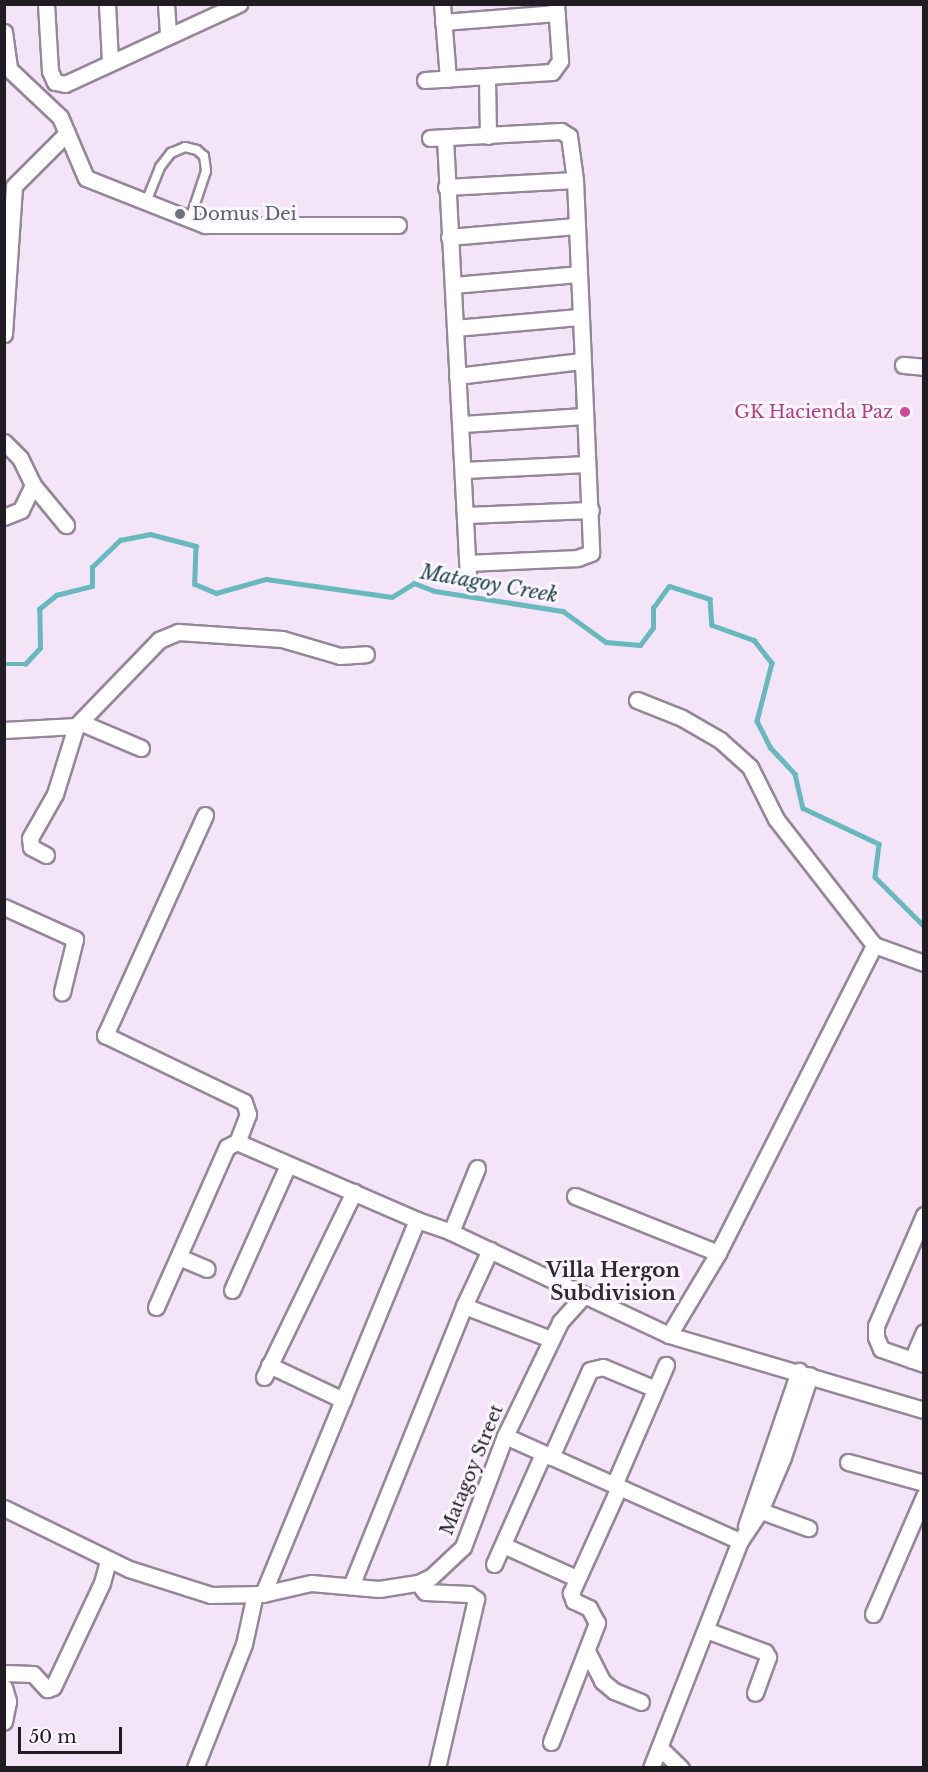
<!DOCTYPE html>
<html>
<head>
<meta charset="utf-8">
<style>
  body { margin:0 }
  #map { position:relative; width:928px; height:1772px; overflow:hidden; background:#f3e4f7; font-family:"Libre Baskerville",serif }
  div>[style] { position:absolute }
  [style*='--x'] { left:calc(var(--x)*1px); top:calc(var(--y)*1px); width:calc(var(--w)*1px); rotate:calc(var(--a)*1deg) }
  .stream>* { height:4.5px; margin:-2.25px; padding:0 2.25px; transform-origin:2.25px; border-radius:2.25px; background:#67b9bd }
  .roads { filter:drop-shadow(2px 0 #958798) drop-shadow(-2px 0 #958798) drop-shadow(0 2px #958798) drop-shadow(0 -2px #958798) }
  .lane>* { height:8px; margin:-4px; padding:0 4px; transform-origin:4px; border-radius:4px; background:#fff }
  .street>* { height:15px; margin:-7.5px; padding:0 7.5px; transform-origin:7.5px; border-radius:7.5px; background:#fff }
  .dots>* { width:16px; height:16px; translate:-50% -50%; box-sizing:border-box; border:3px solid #fbf5fd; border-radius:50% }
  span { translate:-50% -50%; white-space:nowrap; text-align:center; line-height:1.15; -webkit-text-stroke:6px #fbf5fd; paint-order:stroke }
  .worship-label { font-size:18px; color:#5b616d }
  .left { translate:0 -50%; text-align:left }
  .hotel-label { font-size:18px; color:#b23c85 }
  .right { translate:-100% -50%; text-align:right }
  .street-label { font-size:18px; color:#211c23 }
  .water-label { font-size:20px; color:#21484a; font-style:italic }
  .neighbourhood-label { font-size:20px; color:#322735; font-weight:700 }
  .frame { position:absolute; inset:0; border:6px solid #211c23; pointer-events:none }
  .scale { position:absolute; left:18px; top:1727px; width:104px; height:27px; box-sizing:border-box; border:3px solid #211c23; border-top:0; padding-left:8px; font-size:18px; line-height:21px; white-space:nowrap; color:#211c23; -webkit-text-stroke:4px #fbf5fd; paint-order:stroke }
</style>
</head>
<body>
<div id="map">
  <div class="stream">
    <div style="--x:4;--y:664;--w:21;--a:0"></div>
    <div style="--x:25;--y:664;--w:22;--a:-47"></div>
    <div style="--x:40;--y:648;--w:39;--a:-91"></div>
    <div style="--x:39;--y:609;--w:22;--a:-39"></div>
    <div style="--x:56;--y:595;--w:37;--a:-14"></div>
    <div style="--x:92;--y:586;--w:19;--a:-90"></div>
    <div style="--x:92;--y:567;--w:39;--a:-44"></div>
    <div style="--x:120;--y:540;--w:31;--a:-11"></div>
    <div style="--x:150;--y:534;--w:48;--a:14.6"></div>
    <div style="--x:196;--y:546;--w:38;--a:92"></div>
    <div style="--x:195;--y:584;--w:23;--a:23"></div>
    <div style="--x:216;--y:593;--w:52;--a:-15.6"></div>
    <div style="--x:266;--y:579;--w:127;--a:8.1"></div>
    <div style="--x:392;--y:597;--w:26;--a:-32"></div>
    <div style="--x:414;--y:583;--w:22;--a:21"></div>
    <div style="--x:435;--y:591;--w:130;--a:8.9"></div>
    <div style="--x:563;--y:611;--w:53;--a:35.8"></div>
    <div style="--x:606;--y:642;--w:34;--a:5"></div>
    <div style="--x:640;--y:645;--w:21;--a:-53"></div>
    <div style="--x:653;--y:628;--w:20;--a:-90"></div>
    <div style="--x:653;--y:608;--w:27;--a:-54"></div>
    <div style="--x:669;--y:586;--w:43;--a:17.6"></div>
    <div style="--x:710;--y:599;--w:26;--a:86"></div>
    <div style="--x:712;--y:625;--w:45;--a:19.7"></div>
    <div style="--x:754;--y:640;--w:29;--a:52"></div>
    <div style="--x:772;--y:663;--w:60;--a:104.5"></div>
    <div style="--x:757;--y:721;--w:29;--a:63"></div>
    <div style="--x:770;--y:747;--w:37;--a:47"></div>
    <div style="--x:795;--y:774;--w:35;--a:77"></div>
    <div style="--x:803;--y:808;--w:84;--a:25.3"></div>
    <div style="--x:879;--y:844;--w:33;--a:97"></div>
    <div style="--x:875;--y:877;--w:69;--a:45"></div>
  </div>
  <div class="roads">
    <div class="lane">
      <div style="--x:146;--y:202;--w:38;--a:-68"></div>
      <div style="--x:160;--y:167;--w:18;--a:-52"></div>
      <div style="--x:171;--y:153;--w:15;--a:-23"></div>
      <div style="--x:185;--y:147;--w:12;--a:14"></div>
      <div style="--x:197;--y:150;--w:9;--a:41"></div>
      <div style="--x:204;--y:156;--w:15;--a:82"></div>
      <div style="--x:206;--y:171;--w:51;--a:108.4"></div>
    </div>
    <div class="street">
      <div style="--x:46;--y:4;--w:67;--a:86.6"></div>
      <div style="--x:50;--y:71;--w:12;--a:66"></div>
      <div style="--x:55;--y:82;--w:10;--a:11"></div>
      <div style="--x:65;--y:84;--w:192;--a:-24.7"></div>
      <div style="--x:107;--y:4;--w:58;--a:87"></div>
      <div style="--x:166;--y:4;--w:31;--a:86"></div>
      <div style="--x:442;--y:4;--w:75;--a:85.4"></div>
      <div style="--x:443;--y:22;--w:114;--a:-4.5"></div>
      <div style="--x:4;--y:32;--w:37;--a:82"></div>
      <div style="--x:9;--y:69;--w:70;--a:43.3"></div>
      <div style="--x:60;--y:117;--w:66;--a:66.9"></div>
      <div style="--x:86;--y:178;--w:128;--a:21.6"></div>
      <div style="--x:205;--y:225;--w:193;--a:0"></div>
      <div style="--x:487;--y:78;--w:58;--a:89"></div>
      <div style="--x:425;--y:80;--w:127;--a:-3.6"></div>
      <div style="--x:552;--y:72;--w:14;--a:-54"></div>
      <div style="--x:560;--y:61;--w:57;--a:-94"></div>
      <div style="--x:430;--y:138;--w:131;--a:-3.1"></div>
      <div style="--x:561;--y:131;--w:9;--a:32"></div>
      <div style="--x:569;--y:136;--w:44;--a:82.2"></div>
      <div style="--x:575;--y:180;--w:373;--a:87.5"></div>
      <div style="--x:591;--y:553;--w:15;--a:160"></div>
      <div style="--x:577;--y:558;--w:109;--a:177.4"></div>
      <div style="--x:445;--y:138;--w:442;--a:87"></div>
      <div style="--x:446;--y:187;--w:129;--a:-3.1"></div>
      <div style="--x:449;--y:237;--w:127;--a:-5"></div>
      <div style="--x:453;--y:285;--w:125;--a:-5"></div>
      <div style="--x:455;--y:328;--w:124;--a:-5.1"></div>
      <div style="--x:4;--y:334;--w:148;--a:-86.1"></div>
      <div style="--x:14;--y:186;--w:75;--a:-45"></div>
      <div style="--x:903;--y:365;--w:21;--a:5"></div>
      <div style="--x:457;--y:376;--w:125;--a:-6.9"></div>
      <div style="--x:463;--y:424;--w:121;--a:-3.8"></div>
      <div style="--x:4;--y:442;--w:23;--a:45"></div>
      <div style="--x:20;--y:458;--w:30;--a:64"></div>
      <div style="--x:33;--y:485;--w:28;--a:116"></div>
      <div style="--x:21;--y:510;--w:18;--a:158"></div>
      <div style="--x:464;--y:470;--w:123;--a:-2.8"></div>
      <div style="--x:33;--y:485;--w:52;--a:50.5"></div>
      <div style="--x:466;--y:515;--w:125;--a:-2.3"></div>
      <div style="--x:637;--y:700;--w:48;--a:21.8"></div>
      <div style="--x:682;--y:718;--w:44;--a:30.1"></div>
      <div style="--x:720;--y:740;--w:40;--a:42"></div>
      <div style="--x:750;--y:767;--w:58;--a:63.4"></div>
      <div style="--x:776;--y:819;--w:160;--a:52.1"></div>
      <div style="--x:874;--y:945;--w:53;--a:19.8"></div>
      <div style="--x:82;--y:723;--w:64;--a:23"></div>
      <div style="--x:4;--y:730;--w:72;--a:-3.2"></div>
      <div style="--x:76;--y:726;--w:120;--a:-46"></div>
      <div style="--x:159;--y:640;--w:21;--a:-23"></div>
      <div style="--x:178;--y:632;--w:104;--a:3.9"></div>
      <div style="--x:282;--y:639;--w:60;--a:16.3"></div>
      <div style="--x:340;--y:656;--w:26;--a:-4"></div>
      <div style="--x:205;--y:815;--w:242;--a:114.4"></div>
      <div style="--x:105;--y:1035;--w:154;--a:25.7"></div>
      <div style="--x:244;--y:1102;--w:13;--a:72"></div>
      <div style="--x:248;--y:1114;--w:30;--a:111"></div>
      <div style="--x:237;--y:1142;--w:196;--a:23.4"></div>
      <div style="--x:417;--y:1220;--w:404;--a:112.4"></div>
      <div style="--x:46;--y:855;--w:17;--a:-152"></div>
      <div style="--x:31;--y:847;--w:9;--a:-96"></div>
      <div style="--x:30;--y:838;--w:51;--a:-60.4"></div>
      <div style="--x:55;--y:794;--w:71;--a:-72.8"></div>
      <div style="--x:4;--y:907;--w:78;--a:24.3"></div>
      <div style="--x:75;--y:939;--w:55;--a:103.8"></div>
      <div style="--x:575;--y:1196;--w:154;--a:21.7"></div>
      <div style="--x:924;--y:1215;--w:121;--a:113.4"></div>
      <div style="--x:876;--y:1326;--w:11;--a:90"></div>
      <div style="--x:876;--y:1337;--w:13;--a:67"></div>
      <div style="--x:881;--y:1349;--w:46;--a:19.2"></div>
      <div style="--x:417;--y:1220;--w:36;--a:19"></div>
      <div style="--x:451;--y:1232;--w:147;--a:25.3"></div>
      <div style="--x:451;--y:1232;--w:69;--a:-67.9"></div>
      <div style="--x:179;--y:1257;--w:30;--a:23"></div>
      <div style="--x:232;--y:1290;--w:137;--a:-65.9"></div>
      <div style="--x:464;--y:1306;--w:62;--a:-65.1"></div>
      <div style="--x:156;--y:1307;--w:175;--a:-66.1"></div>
      <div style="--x:227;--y:1147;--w:11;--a:-27"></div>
      <div style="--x:669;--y:1335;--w:96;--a:-59.1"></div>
      <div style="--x:718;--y:1253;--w:345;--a:-63.1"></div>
      <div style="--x:912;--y:1360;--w:30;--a:-67"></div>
      <div style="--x:269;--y:1365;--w:82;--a:25.3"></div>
      <div style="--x:264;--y:1377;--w:206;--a:-64.1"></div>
      <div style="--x:505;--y:1436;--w:257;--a:24.1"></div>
      <div style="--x:551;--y:1457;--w:95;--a:-65.9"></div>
      <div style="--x:590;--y:1370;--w:13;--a:-13"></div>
      <div style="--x:603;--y:1367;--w:54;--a:22.8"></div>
      <div style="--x:848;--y:1462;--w:79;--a:15.4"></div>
      <div style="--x:614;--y:1485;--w:131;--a:-66.6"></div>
      <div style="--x:4;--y:1508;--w:139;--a:26"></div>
      <div style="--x:129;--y:1569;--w:86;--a:17.6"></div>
      <div style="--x:211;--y:1595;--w:52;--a:-1.1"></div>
      <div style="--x:263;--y:1594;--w:49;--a:-12.9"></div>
      <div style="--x:311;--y:1583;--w:68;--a:5"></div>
      <div style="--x:379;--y:1589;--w:39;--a:-9"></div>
      <div style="--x:418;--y:1583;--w:14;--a:-25"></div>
      <div style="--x:431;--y:1577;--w:44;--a:-43.2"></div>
      <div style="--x:463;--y:1547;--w:119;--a:-69.3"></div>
      <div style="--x:505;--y:1436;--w:127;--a:-64.2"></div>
      <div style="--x:560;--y:1322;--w:36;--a:-48"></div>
      <div style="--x:584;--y:1295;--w:94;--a:25.2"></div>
      <div style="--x:669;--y:1335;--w:266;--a:16.4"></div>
      <div style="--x:753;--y:1508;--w:59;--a:20"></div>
      <div style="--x:746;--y:1526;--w:164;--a:-71.1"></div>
      <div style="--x:503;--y:1545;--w:80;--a:24.3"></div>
      <div style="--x:494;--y:1564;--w:120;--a:-66"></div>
      <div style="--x:418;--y:1583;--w:11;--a:52"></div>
      <div style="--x:425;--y:1592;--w:44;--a:2.6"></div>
      <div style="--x:469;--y:1594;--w:9;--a:36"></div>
      <div style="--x:476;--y:1599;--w:173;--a:103"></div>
      <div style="--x:351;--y:1586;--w:302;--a:-68"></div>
      <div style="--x:464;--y:1306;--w:93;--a:20.8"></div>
      <div style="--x:873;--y:1614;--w:129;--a:-66.6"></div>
      <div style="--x:706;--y:1630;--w:63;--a:20.4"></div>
      <div style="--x:765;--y:1652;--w:6;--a:59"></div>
      <div style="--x:768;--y:1657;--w:38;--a:110"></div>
      <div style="--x:588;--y:1653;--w:31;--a:63"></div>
      <div style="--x:602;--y:1681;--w:16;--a:40"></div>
      <div style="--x:614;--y:1691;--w:29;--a:22"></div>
      <div style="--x:4;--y:1673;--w:29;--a:2"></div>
      <div style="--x:33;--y:1674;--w:21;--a:47"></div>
      <div style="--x:47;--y:1689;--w:6;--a:-18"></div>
      <div style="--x:53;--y:1687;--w:115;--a:-64.8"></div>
      <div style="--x:102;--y:1583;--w:24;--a:-75"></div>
      <div style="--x:4;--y:1687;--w:15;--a:74"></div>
      <div style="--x:8;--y:1701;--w:21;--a:101"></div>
      <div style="--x:551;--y:1742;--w:128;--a:-68.9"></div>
      <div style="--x:597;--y:1623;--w:17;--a:-118"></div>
      <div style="--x:589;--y:1608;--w:17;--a:-155"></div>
      <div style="--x:574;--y:1601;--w:9;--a:-111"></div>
      <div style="--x:571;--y:1593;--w:116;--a:-65.6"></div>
      <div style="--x:660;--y:1748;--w:29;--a:44"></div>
      <div style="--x:195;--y:1768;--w:133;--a:-68.4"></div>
      <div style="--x:244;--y:1644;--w:51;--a:-77.6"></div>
      <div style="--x:651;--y:1768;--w:244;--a:-68.6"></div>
      <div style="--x:740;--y:1541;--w:36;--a:-56"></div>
      <div style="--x:760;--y:1511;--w:59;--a:-66.9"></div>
      <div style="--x:783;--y:1457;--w:86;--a:-71.8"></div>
    </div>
  </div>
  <div class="dots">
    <div style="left:180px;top:214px;background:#6b7280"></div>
    <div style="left:905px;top:412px;background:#d1479c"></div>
  </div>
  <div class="worship-label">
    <span class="left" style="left:192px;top:214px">Domus Dei</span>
  </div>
  <div class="hotel-label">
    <span class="right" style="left:893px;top:412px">GK Hacienda Paz</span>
  </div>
  <div class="street-label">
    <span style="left:472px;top:1470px;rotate:-68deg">Matagoy Street</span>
  </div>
  <div class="water-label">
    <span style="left:489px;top:584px;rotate:10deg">Matagoy Creek</span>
  </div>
  <div class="neighbourhood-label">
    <span style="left:613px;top:1282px">Villa Hergon<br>Subdivision</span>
  </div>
  <div class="frame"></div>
  <div class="scale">50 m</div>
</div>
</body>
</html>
